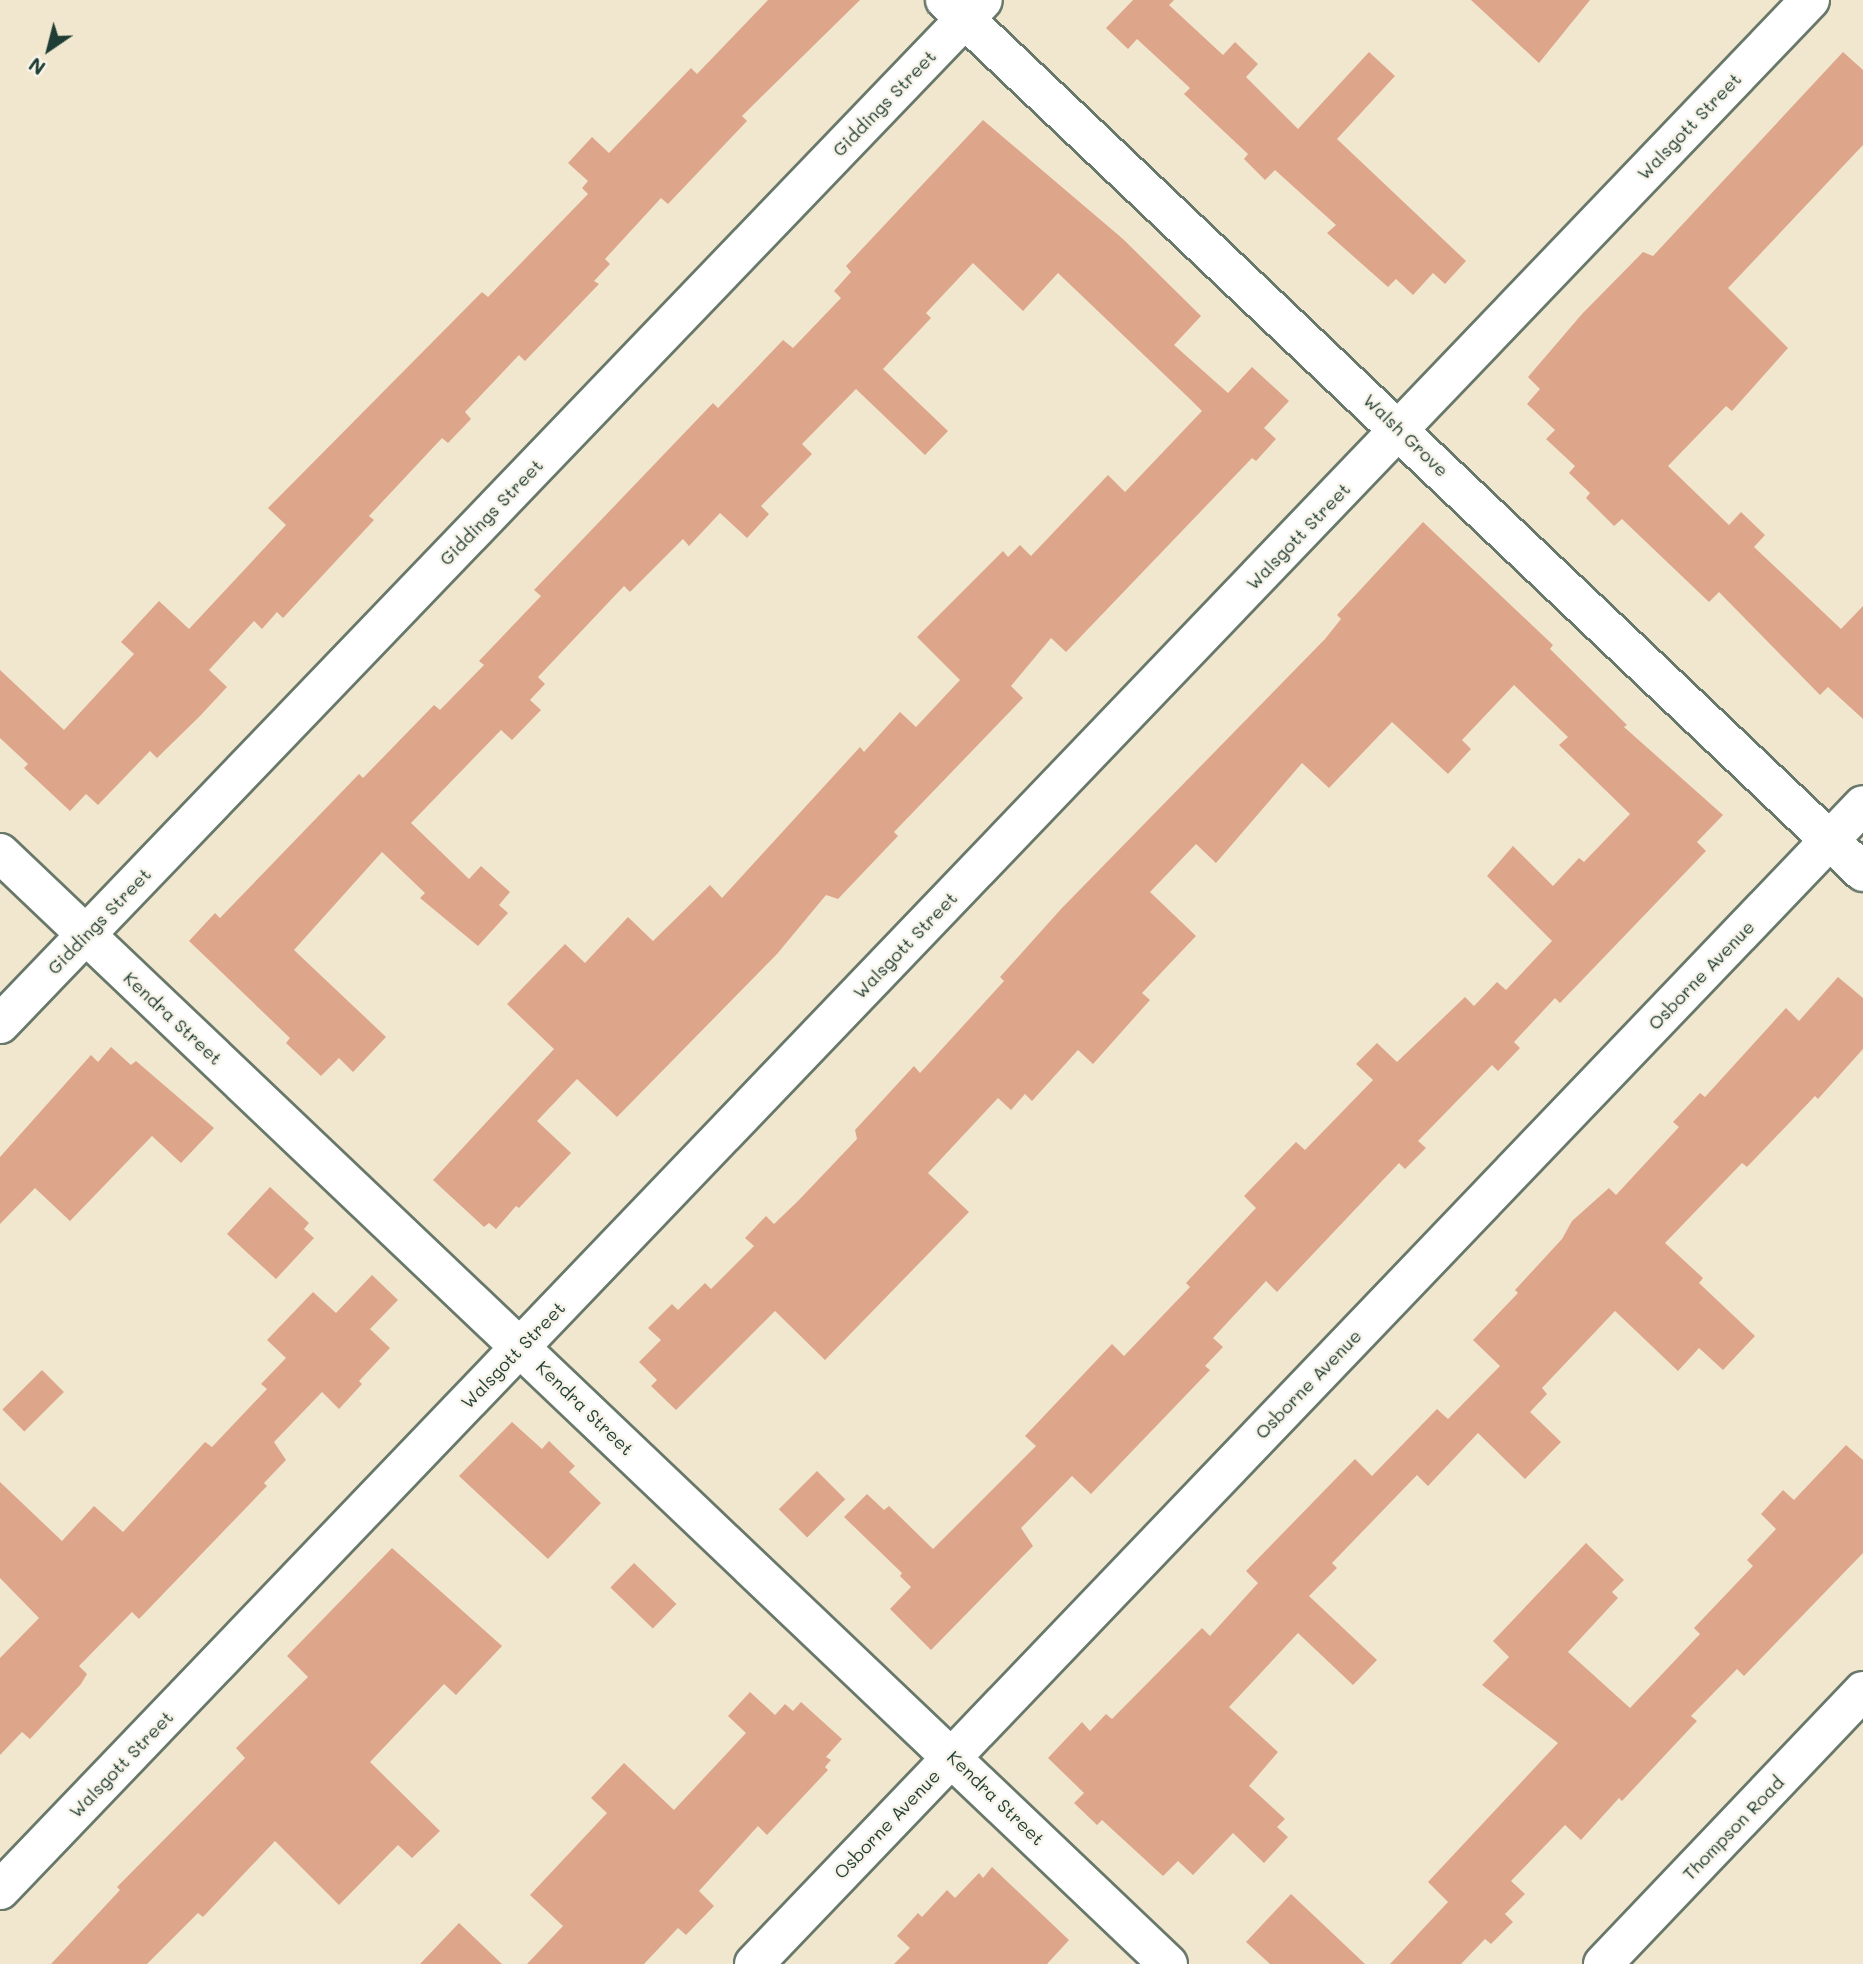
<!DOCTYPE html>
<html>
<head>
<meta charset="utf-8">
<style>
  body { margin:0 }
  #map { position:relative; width:1863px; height:1964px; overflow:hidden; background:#f1e7cf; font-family:Mali,sans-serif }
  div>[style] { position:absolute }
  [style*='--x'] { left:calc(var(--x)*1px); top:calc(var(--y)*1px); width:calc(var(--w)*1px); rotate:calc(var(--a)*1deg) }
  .building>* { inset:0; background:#dda68b; transform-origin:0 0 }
  .roads { filter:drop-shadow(2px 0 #68786a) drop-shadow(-2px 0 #68786a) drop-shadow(0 2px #68786a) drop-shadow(0 -2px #68786a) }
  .street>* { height:38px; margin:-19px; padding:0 19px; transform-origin:19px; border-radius:19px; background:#fff }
  .secondary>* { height:38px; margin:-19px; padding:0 19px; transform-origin:19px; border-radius:19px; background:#fff }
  span { translate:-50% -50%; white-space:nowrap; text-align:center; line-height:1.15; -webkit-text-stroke:5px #f7f3e8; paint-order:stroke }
  .street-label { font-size:18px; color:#1f3d34 }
  .north { position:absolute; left:14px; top:14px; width:70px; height:70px; -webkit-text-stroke:5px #f7f3e8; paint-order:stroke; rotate:215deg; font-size:19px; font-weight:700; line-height:28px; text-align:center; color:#1f3d34 }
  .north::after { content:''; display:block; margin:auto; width:24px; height:32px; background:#1f3d34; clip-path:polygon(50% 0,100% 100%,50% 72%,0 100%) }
</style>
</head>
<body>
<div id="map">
  <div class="building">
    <div style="clip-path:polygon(768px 0,860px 0,742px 116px,747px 121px,668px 204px,661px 198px,605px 259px,610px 264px,594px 281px,599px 284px,525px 361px,519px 355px,465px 412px,471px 419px,448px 443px,442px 438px,369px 516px,374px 520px,283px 618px,277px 612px,262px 629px,254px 621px,209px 670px,227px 687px,200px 716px,157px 758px,150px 751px,98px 805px,86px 794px,70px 811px,24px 768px,28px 764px,0 738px,0 670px,64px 730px,134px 654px,121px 642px,159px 601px,189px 629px,286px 525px,268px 508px,482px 292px,488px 297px,588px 194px,582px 188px,588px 181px,568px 163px,592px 137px,609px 153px,691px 68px,697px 74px)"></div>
    <div style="clip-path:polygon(1133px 0,1174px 0,1169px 5px,1223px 55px,1235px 42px,1258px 64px,1246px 77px,1298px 129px,1369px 52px,1395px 76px,1337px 139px,1466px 261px,1445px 284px,1433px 273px,1413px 295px,1396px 279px,1388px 287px,1327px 233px,1336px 225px,1275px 170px,1265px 180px,1244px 159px,1248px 154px,1184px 94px,1190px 88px,1137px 39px,1128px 49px,1106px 28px)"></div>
    <div style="clip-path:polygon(1471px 0,1590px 0,1539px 63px)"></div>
    <div style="clip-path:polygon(1843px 52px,1863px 70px,1863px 145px,1728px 288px,1788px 348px,1732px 411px,1726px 406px,1668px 466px,1729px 525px,1741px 512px,1765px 535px,1754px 547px,1841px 629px,1863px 606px,1863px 719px,1828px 687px,1820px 695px,1719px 592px,1709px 602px,1622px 519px,1614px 526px,1586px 498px,1590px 493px,1569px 473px,1575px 466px,1546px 439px,1555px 430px,1527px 404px,1540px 389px,1528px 377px,1582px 314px,1643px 252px,1653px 256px)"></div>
    <div style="clip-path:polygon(983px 120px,1123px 239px,1201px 316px,1174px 345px,1228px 393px,1252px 367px,1289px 401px,1264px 428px,1276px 439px,1256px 461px,1252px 458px,1066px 652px,1051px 638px,1011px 686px,1023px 698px,894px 832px,898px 836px,838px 899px,826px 895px,777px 954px,617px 1117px,577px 1079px,537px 1121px,571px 1153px,519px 1208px,516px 1206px,496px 1229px,489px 1223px,484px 1227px,433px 1180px,554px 1049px,507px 1004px,565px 944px,585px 963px,628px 917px,653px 941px,710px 885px,722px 898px,860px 747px,864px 752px,900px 712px,916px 727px,960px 680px,917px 637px,1003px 551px,1008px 557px,1020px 545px,1031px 556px,1108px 475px,1125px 492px,1202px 411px,1191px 400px,1058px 273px,1023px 311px,973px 263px,926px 313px,931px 318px,883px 369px,948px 431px,925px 455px,856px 389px,802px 444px,812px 454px,761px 506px,769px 514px,747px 538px,720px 513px,689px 546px,683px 539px,630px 592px,624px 586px,538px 677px,545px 684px,530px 700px,541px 710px,512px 740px,501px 730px,411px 823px,469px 879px,481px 866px,510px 892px,499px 905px,508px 913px,478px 946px,420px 898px,425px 893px,382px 852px,294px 950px,386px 1037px,353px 1072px,339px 1058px,321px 1076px,286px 1043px,290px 1038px,189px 941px,215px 913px,220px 918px,359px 774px,363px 778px,434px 705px,440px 710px,484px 665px,479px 661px,541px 596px,534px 590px,713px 403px,718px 408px,783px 340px,793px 348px,841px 298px,834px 291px,851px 272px,846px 266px)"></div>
    <div style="clip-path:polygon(1423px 522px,1553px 645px,1550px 649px,1627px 725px,1624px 727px,1723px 815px,1697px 842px,1706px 851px,1560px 1003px,1555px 998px,1514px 1042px,1520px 1048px,1498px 1071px,1492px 1065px,1418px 1141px,1426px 1148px,1405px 1169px,1399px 1163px,1277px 1292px,1266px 1281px,1213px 1338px,1223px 1347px,1205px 1366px,1210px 1370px,1091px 1494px,1072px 1476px,1021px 1528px,1033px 1546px,931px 1650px,890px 1609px,911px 1587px,900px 1576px,902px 1573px,844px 1517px,867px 1494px,884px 1510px,889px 1506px,933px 1549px,1036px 1446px,1025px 1436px,1112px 1344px,1124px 1356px,1190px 1287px,1186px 1283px,1256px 1208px,1244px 1196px,1296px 1142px,1305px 1150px,1373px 1080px,1356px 1064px,1377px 1043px,1397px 1062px,1465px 997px,1474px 1006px,1497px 982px,1506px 990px,1552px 941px,1487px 876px,1513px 846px,1553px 886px,1579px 858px,1584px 862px,1630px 814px,1559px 745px,1568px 737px,1514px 685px,1462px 740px,1471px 749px,1448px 774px,1392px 722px,1329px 788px,1302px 763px,1216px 863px,1196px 844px,1150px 892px,1196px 936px,1142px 993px,1150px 1000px,1093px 1064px,1078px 1050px,1032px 1101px,1025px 1094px,1011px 1110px,998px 1098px,928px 1173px,969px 1212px,825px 1360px,775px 1311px,676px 1410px,651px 1386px,657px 1380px,639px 1362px,661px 1340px,648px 1328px,672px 1304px,678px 1310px,705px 1283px,711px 1289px,754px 1246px,745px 1238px,766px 1216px,774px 1224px,798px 1201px,857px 1139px,855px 1130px,914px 1066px,920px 1073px,1004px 981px,1000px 977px,1061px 909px,1325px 639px,1341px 619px,1337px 615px)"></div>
    <div style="clip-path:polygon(1838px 977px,1863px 998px,1863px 1049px,1818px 1099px,1815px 1096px,1747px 1167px,1742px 1163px,1665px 1243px,1703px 1278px,1699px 1283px,1755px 1336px,1723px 1370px,1699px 1348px,1678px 1371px,1615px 1311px,1542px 1388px,1547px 1394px,1530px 1412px,1561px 1442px,1525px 1479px,1478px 1433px,1428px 1486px,1417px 1475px,1332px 1563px,1337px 1568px,1309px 1596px,1377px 1660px,1353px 1685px,1298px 1633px,1229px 1707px,1278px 1752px,1249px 1786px,1285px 1819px,1277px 1827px,1288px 1837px,1264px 1863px,1233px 1833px,1193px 1875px,1178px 1861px,1163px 1876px,1102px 1820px,1097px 1825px,1074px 1803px,1084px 1793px,1048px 1758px,1082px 1722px,1090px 1731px,1106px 1714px,1112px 1719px,1202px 1628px,1210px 1636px,1258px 1583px,1246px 1571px,1355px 1459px,1372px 1476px,1437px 1409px,1448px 1419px,1500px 1366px,1473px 1340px,1518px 1293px,1515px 1290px,1562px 1239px,1572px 1221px,1609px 1188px,1616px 1195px,1679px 1127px,1673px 1122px,1700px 1093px,1705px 1097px,1786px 1008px,1799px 1021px)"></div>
    <div style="clip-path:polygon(111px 1047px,131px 1065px,136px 1061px,214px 1128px,181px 1163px,152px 1136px,70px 1221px,35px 1188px,0 1224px,0 1157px,91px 1055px,98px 1062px)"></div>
    <div style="clip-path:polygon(270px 1187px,309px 1223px,304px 1229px,314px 1238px,276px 1279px,227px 1234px)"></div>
    <div style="clip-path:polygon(372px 1275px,398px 1300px,370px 1329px,390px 1348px,359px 1381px,362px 1384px,339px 1409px,322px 1392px,274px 1442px,286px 1460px,264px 1483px,267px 1486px,139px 1619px,132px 1612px,79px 1666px,87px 1674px,81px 1684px,30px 1739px,22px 1732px,0 1755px,0 1658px,39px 1618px,0 1578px,0 1482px,62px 1541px,94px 1506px,123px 1532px,205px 1442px,212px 1447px,267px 1389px,261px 1384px,286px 1358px,267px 1340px,313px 1292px,336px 1313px)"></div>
    <div style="left:42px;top:1370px;width:31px;height:56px;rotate:45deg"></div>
    <div style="clip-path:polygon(512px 1422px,542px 1449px,549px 1441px,575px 1466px,569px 1472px,601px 1503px,548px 1559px,459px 1476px)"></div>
    <div style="clip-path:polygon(1846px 1445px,1863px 1460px,1863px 1553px,1744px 1676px,1737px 1669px,1691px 1716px,1697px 1721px,1622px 1801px,1619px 1798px,1581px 1840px,1565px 1825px,1511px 1881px,1525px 1894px,1505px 1914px,1513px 1922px,1491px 1944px,1485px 1939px,1461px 1964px,1390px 1964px,1448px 1902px,1428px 1882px,1558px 1743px,1482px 1685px,1509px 1657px,1493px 1641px,1586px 1543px,1624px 1580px,1612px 1592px,1618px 1598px,1568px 1652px,1630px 1708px,1700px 1634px,1694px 1628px,1753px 1566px,1747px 1560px,1776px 1529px,1761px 1514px,1783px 1490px,1794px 1500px)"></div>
    <div style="left:817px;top:1471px;width:40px;height:54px;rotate:45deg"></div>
    <div style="clip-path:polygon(392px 1548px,502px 1646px,456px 1695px,444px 1684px,370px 1762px,440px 1831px,412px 1858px,398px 1845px,339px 1905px,275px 1841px,203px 1917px,198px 1913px,147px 1964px,51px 1964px,120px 1890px,117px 1887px,245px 1758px,236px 1748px,308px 1677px,287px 1656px)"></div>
    <div style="left:634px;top:1563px;width:59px;height:34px;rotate:44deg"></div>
    <div style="clip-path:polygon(750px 1692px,775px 1715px,785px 1704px,793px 1711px,801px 1702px,842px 1739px,826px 1757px,831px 1760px,825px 1767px,828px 1770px,767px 1835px,758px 1826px,699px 1891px,714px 1906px,686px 1935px,678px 1928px,644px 1964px,527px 1964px,563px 1926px,530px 1895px,607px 1813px,591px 1798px,624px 1763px,674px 1810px,746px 1733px,728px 1716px)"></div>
    <div style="clip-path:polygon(992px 1867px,1069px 1940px,1047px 1964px,894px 1964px,910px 1948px,897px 1936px,918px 1913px,922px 1917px,947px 1890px,955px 1898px,979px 1873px,983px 1878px)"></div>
    <div style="clip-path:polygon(1291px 1894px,1365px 1964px,1270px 1964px,1246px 1942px)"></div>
    <div style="clip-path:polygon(459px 1923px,502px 1964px,420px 1964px)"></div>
  </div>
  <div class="roads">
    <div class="street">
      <div style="--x:945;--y:0;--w:1266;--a:43.53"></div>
      <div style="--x:0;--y:853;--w:1612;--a:43.57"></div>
      <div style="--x:0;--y:1024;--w:1419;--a:-46.17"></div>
      <div style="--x:0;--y:1890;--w:2617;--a:-46.24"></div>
      <div style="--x:754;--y:1964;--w:1604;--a:-46.26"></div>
    </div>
    <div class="secondary">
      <div style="--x:1603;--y:1964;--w:377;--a:-46.4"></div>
    </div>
  </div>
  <div class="street-label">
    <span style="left:884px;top:103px;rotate:-46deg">Giddings Street</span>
    <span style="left:1689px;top:126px;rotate:-46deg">Walsgott Street</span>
    <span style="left:1406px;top:435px;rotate:44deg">Walsh Grove</span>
    <span style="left:491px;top:512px;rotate:-46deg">Giddings Street</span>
    <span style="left:1298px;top:536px;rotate:-46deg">Walsgott Street</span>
    <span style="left:99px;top:921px;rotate:-46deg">Giddings Street</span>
    <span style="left:905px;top:945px;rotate:-46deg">Walsgott Street</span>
    <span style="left:1701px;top:975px;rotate:-46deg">Osborne Avenue</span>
    <span style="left:173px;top:1018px;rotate:43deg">Kendra Street</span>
    <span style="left:513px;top:1355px;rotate:-46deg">Walsgott Street</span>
    <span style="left:1308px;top:1384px;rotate:-46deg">Osborne Avenue</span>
    <span style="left:585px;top:1408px;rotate:44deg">Kendra Street</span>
    <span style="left:121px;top:1764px;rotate:-46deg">Walsgott Street</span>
    <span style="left:996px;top:1798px;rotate:44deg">Kendra Street</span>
    <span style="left:887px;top:1824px;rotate:-46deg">Osborne Avenue</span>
    <span style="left:1733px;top:1828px;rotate:-46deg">Thompson Road</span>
  </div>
  <div class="north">N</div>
</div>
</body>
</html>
